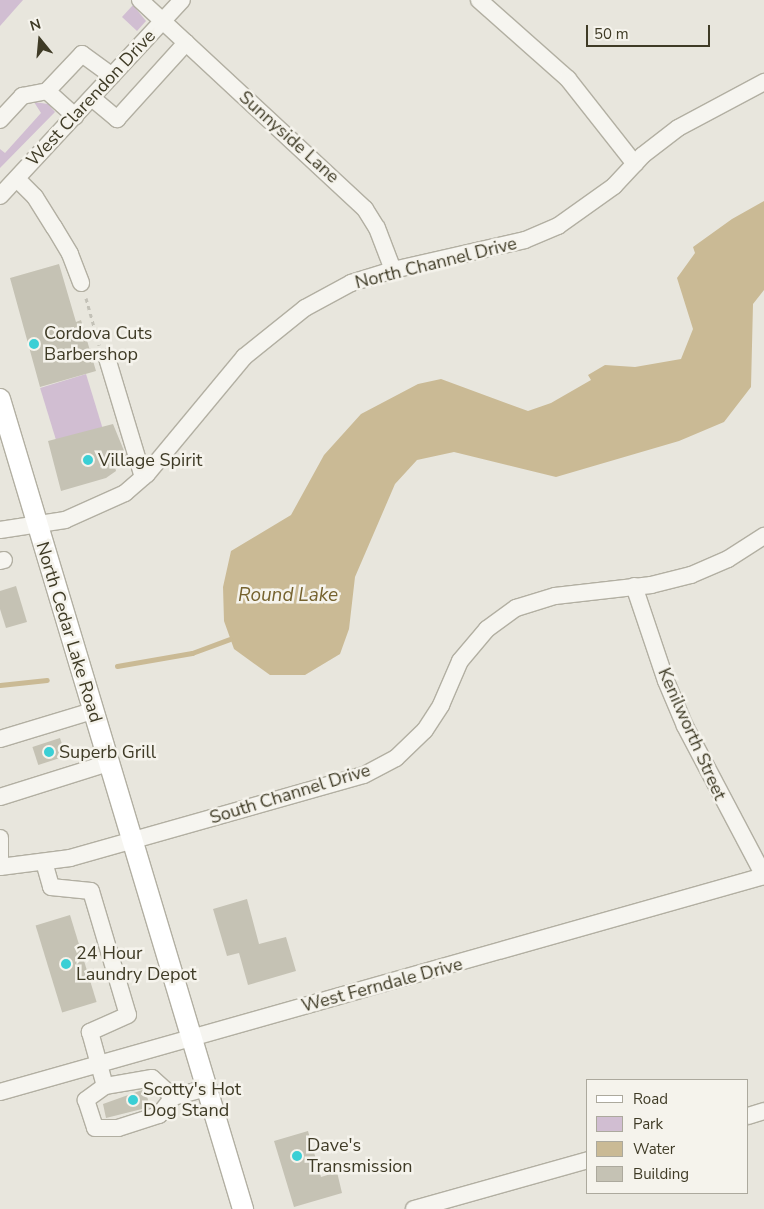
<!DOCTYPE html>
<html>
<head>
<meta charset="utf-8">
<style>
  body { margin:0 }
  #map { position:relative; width:764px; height:1209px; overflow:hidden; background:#e8e6dd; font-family:"Nunito Sans",sans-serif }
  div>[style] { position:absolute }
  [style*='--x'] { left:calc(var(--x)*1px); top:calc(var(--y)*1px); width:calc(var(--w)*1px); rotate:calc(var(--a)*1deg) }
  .green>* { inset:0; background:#d1bed2; transform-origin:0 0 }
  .water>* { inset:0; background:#caba95 }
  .stream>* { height:5px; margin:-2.5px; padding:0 2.5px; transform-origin:2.5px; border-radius:2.5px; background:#caba95 }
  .building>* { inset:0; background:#c5c2b4; transform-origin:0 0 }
  .path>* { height:3px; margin-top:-1.5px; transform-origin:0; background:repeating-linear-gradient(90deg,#c3c1b7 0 4px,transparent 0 8px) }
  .roads { filter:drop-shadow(1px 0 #b2afa2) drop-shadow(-1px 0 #b2afa2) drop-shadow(0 1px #b2afa2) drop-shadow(0 -1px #b2afa2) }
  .minor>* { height:16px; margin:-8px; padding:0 8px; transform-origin:8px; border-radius:8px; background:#f6f5f0 }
  .major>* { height:20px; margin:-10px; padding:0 10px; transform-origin:10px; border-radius:10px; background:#fff }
  .dots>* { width:14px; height:14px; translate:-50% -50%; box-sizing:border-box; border:2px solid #f5f3ec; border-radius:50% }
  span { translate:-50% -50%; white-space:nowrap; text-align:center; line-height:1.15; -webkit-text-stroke:5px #f5f3ec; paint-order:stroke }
  .street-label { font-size:18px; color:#3f3b26 }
  .poi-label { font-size:18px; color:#3f3b26 }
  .left { translate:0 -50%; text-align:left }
  .water-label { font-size:19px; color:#75622e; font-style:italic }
  .legend { position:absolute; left:586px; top:1079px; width:162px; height:115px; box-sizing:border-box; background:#f5f3ec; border:1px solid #aca99d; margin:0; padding:6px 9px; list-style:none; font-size:15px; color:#3f3b26 }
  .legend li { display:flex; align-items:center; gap:10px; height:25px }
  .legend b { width:25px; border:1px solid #aca99d }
  .north { position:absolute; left:15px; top:15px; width:50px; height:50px; -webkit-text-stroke:4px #f5f3ec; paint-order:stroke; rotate:343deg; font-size:14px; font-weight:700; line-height:20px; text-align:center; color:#3f3b26 }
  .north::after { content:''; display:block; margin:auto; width:18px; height:22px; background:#3f3b26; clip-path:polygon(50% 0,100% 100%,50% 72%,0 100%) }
  .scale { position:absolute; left:586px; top:25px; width:124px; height:22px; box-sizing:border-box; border:2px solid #3f3b26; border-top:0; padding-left:6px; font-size:15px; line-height:18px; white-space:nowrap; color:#3f3b26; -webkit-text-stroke:4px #f5f3ec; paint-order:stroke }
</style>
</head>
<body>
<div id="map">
  <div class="green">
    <div style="clip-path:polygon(0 0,23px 0,0 26px)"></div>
    <div style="clip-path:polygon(133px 5px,146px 21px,137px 31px,122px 17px)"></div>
    <div style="clip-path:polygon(34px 102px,48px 104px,55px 112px,0 168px,0 149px,5px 153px,41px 113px)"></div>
    <div style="left:86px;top:374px;width:56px;height:48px;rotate:73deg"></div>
  </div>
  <div class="water">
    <div style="clip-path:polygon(764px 201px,764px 290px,753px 304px,751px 387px,724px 422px,679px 441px,556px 477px,454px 452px,417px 460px,395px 484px,355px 577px,349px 629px,340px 654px,305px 675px,270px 675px,234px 649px,224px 621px,223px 587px,231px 551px,291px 515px,324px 455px,361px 414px,418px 384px,441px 379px,528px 411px,551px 403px,591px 380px,588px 375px,605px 365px,635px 367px,681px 359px,693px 329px,677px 278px,695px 253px,693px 247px,732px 219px)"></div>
  </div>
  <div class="stream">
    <div style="--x:117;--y:666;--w:76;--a:-9.8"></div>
    <div style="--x:192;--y:653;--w:40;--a:-20.2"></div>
    <div style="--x:0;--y:685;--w:47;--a:-6.1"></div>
  </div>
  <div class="building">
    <div style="clip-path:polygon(59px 264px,76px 322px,81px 320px,96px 371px,40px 387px,10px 278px)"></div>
    <div style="clip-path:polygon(113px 424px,127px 458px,114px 462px,116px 471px,106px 478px,61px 491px,48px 441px)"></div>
    <div style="clip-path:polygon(16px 586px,27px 622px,6px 628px,0 609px,0 591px)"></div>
    <div style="left:60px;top:738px;width:19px;height:29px;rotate:72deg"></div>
    <div style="clip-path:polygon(247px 899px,259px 944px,286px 937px,296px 971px,248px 985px,239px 953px,227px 956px,213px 909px)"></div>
    <div style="left:70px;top:915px;width:91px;height:36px;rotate:73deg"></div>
    <div style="clip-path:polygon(145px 1089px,150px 1107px,106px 1118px,103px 1104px)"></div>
    <div style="clip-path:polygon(308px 1131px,321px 1177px,337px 1172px,342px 1193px,294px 1207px,274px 1141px)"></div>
  </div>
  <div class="path">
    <div style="--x:86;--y:298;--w:49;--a:74.5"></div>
  </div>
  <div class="roads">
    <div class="minor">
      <div style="--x:140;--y:0;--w:307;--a:42.9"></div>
      <div style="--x:365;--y:209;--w:22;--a:58"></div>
      <div style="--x:377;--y:228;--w:45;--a:69.1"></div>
      <div style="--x:479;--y:0;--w:119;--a:41.6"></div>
      <div style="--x:568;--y:79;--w:108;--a:51.8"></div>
      <div style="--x:47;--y:91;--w:38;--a:42"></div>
      <div style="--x:92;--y:98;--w:33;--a:40"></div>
      <div style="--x:117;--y:119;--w:103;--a:-47.8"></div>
      <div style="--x:0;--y:120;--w:33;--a:-47"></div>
      <div style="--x:22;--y:96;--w:25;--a:-11"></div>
      <div style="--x:47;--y:91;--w:51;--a:-46.6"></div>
      <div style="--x:82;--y:54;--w:37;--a:36"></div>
      <div style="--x:17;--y:179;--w:25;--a:45"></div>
      <div style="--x:35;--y:197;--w:36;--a:58"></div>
      <div style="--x:54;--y:227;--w:31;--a:59"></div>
      <div style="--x:70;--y:254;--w:31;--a:69"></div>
      <div style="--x:0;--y:196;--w:267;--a:-47.1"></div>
      <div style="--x:107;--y:358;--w:124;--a:73.2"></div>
      <div style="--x:0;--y:530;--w:66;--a:-8.7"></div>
      <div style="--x:65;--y:520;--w:66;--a:-24.2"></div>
      <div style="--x:125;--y:493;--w:29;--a:-41"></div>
      <div style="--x:147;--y:474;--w:152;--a:-50.3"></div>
      <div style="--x:244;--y:357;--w:78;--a:-38.8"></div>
      <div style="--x:305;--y:308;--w:52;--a:-28.5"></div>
      <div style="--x:351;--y:283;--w:44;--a:-17.2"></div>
      <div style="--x:393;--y:270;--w:135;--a:-12.8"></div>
      <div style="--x:525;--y:240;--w:36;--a:-23"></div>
      <div style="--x:558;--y:226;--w:69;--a:-35.5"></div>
      <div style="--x:614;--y:186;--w:42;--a:-46.9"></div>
      <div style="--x:643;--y:155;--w:44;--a:-37.6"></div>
      <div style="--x:678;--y:128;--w:98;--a:-28.1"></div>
      <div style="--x:0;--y:561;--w:4;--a:-14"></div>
      <div style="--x:634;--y:586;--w:100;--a:71.4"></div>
      <div style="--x:666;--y:681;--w:49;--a:67.1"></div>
      <div style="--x:685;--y:726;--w:170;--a:62.2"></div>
      <div style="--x:0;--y:739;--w:96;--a:-16.9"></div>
      <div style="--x:0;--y:797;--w:113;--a:-17.5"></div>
      <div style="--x:0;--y:838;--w:29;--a:90"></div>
      <div style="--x:44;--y:862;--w:26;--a:74"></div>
      <div style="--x:51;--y:887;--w:40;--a:5.7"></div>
      <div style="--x:91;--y:891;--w:129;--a:73.4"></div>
      <div style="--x:128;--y:1015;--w:42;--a:155.9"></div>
      <div style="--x:90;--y:1032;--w:56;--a:74.5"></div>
      <div style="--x:0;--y:867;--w:71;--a:-7.3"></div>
      <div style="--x:70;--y:858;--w:305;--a:-15.8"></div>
      <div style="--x:364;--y:775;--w:36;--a:-28"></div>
      <div style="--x:396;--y:758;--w:40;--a:-44"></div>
      <div style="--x:425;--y:730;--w:30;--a:-57"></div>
      <div style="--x:441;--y:705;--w:48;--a:-66.6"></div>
      <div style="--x:460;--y:661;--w:42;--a:-49.8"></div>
      <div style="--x:487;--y:629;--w:36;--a:-36"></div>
      <div style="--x:516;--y:608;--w:41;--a:-17.1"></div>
      <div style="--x:555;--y:596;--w:97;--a:-6.5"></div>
      <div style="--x:651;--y:585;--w:41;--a:-14"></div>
      <div style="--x:691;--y:575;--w:40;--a:-23.4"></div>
      <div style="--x:728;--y:559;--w:43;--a:-32.6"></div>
      <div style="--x:0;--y:1092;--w:794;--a:-15.79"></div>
      <div style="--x:173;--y:1097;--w:28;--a:-138"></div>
      <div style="--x:152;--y:1078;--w:48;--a:170.3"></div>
      <div style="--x:105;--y:1086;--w:24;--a:144"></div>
      <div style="--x:86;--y:1100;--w:29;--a:72"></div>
      <div style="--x:95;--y:1128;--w:23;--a:0"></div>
      <div style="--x:118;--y:1128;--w:43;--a:-17.6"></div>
      <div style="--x:159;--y:1115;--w:23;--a:-52"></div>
      <div style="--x:173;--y:1097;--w:34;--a:-15"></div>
      <div style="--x:748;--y:1116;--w:17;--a:-17"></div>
      <div style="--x:414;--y:1209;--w:181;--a:-15.7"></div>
    </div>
    <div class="major">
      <div style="--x:0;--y:399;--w:846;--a:73.3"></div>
    </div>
  </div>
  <div class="dots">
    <div style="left:34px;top:344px;background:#3acfd5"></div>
    <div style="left:88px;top:460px;background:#3acfd5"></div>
    <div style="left:49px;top:752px;background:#3acfd5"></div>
    <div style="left:66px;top:964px;background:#3acfd5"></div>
    <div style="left:133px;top:1100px;background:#3acfd5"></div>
    <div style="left:297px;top:1156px;background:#3acfd5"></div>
  </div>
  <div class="street-label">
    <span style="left:91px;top:98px;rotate:-47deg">West Clarendon Drive</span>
    <span style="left:289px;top:137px;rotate:42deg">Sunnyside Lane</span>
    <span style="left:436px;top:263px;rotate:-14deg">North Channel Drive</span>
    <span style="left:69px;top:632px;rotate:73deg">North Cedar Lake Road</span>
    <span style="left:692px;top:734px;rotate:66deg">Kenilworth Street</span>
    <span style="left:290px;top:794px;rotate:-17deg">South Channel Drive</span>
    <span style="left:382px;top:985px;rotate:-15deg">West Ferndale Drive</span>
  </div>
  <div class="poi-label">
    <span class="left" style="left:44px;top:344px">Cordova Cuts<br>Barbershop</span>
    <span class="left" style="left:98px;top:460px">Village Spirit</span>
    <span class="left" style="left:59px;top:752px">Superb Grill</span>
    <span class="left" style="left:76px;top:964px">24 Hour<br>Laundry Depot</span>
    <span class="left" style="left:143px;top:1100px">Scotty's Hot<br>Dog Stand</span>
    <span class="left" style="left:307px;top:1156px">Dave's<br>Transmission</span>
  </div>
  <div class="water-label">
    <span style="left:288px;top:596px">Round Lake</span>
  </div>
  <ul class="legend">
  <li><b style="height:6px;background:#fff"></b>Road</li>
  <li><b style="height:14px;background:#d1bed2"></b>Park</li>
  <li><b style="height:14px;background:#caba95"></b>Water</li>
  <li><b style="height:14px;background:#c5c2b4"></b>Building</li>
  </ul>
  <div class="north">N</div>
  <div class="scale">50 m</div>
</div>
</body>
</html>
